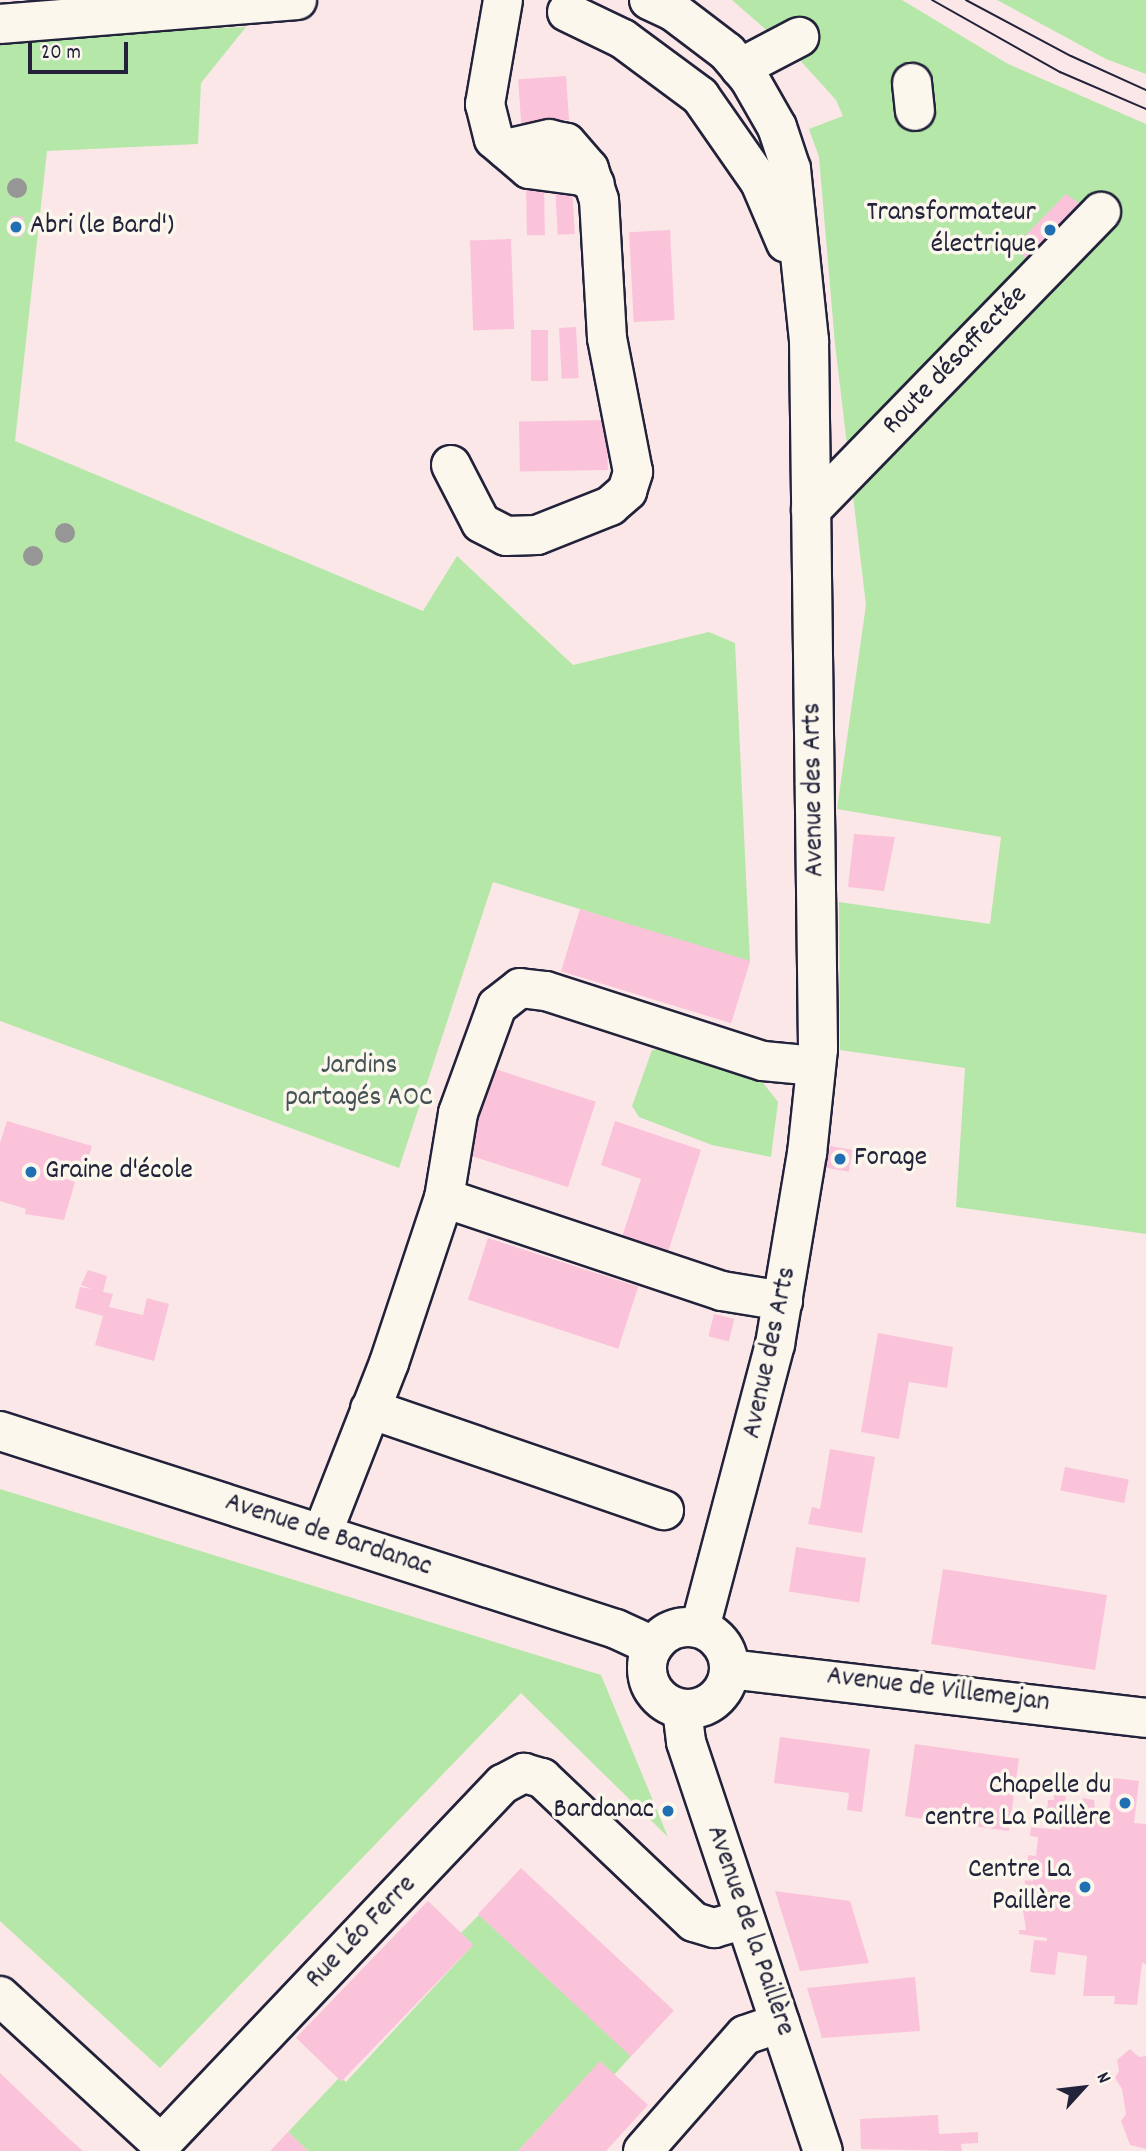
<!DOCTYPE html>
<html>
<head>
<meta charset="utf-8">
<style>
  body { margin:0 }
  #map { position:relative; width:1146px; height:2151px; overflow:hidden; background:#fbe7e7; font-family:Dekko,sans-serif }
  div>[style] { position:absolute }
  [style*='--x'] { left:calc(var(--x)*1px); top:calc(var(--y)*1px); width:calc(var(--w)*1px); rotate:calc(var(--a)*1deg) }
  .green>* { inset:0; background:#b4e7a8 }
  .building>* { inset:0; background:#fbc3da; transform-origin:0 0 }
  .roads { filter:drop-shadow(2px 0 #22223b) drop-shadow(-2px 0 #22223b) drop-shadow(0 2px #22223b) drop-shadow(0 -2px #22223b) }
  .minor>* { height:38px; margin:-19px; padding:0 19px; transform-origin:19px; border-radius:19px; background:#fbf7ec }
  .minor>.ring { margin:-19px; padding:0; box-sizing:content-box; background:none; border:38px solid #fbf7ec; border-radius:50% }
  .tram>* { height:2px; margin:-1px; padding:0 1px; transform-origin:1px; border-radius:1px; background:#22223b }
  .trees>* { width:20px; height:20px; margin:-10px; border-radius:50%; background:#979697 }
  .dots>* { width:19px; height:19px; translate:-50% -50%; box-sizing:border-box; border:4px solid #fbf7ec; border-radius:50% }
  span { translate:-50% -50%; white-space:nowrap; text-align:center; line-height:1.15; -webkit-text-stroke:7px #fbf7ec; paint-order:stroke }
  .poi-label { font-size:28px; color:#22223b }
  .right { translate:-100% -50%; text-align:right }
  .left { translate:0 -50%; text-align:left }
  .street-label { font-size:28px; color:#22223b }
  .park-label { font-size:28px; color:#465356 }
  .north { position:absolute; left:1048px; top:2053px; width:70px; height:70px; -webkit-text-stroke:5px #fbf7ec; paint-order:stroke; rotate:63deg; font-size:19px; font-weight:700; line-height:28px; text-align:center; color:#22223b }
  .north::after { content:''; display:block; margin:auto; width:24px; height:32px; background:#22223b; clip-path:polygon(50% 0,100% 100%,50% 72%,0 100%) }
  .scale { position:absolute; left:28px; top:42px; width:100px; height:32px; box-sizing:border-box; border:4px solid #22223b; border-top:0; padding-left:9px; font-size:21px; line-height:24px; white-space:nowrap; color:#22223b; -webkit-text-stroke:5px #fbf7ec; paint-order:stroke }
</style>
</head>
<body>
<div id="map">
  <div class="green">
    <div style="clip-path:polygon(732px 0,902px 0,1008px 64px,1146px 124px,1146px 1234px,956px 1207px,965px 1068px,840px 1050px,839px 902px,990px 924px,1001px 837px,837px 809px,866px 605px,835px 344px,819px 157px,809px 129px,843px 116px,836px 100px,797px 57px)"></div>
    <div style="clip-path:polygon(997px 0,1146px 0,1146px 74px,1106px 59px)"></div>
    <div style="clip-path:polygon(246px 27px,201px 83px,198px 144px,47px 151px,15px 441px,423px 611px,457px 556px,573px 665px,709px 632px,735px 643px,750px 962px,493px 882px,399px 1168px,0 1021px,0 38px)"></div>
    <div style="clip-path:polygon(673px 1047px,757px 1075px,778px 1102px,771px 1157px,712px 1145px,639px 1117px,632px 1106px,652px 1050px)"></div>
    <div style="clip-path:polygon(0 1489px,601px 1675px,668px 1837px,521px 1693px,160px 2068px,0 1921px)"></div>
    <div style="clip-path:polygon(479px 1915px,632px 2055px,614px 2075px,600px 2062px,518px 2151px,308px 2151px,288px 2132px,340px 2077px,346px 2082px,473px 1945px,461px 1933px)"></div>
  </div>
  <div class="building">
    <div style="left:566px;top:76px;width:44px;height:48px;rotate:86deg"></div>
    <div style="left:572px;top:183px;width:51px;height:17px;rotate:87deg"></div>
    <div style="left:544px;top:185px;width:50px;height:18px;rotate:89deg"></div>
    <div style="clip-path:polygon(1066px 194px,1090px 211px,1002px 288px,1026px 258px,1013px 248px)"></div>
    <div style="left:11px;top:216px;width:13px;height:20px;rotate:4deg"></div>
    <div style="left:670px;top:230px;width:90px;height:41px;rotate:87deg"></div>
    <div style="left:511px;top:239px;width:90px;height:41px;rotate:88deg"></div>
    <div style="left:576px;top:327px;width:51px;height:17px;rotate:87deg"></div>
    <div style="left:531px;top:330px;width:17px;height:51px"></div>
    <div style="left:607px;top:420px;width:50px;height:88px;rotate:89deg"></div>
    <div style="clip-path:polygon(854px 834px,895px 837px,884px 891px,848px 887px)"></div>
    <div style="left:580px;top:909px;width:178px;height:65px;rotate:17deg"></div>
    <div style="left:495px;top:1069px;width:106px;height:90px;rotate:18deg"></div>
    <div style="clip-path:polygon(7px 1121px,92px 1146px,85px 1167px,65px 1161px,60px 1177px,75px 1182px,64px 1220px,25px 1214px,26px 1209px,0 1201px,0 1143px)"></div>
    <div style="clip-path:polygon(615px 1121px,701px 1150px,667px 1255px,621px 1240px,641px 1179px,601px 1165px)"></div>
    <div style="left:830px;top:1146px;width:23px;height:22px;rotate:10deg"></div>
    <div style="left:488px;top:1238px;width:158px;height:65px;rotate:18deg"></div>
    <div style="clip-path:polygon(88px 1270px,107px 1276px,103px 1292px,113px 1294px,109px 1307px,143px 1315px,147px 1298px,169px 1304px,154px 1361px,95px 1345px,103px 1316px,75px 1308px,80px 1287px,92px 1289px,81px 1285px)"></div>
    <div style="left:714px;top:1314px;width:21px;height:23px;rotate:14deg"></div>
    <div style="clip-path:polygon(878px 1333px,953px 1347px,947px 1388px,909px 1382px,899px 1439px,861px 1432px)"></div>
    <div style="clip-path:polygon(830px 1449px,875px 1457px,862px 1533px,808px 1524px,812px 1507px,820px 1509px)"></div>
    <div style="left:1065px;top:1467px;width:65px;height:24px;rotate:11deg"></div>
    <div style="left:796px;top:1547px;width:71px;height:45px;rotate:9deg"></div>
    <div style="left:943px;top:1569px;width:166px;height:76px;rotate:9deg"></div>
    <div style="clip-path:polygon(780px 1737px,870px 1749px,862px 1812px,847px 1810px,849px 1793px,774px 1783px)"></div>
    <div style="left:915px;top:1744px;width:105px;height:73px;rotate:8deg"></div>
    <div style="clip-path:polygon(1113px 1778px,1139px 1781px,1134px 1823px,1146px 1824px,1146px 1964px,1142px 1963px,1137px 2005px,1114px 2004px,1115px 1996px,1083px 1996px,1087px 1956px,1058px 1952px,1055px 1975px,1030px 1972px,1034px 1940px,1047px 1941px,1047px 1938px,1019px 1934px,1019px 1930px,1026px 1930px,1022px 1904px,1030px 1905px,1031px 1893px,1024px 1892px,1025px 1880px,1033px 1881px,1034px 1868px,1027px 1868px,1028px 1855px,1036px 1856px,1038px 1837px,1030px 1836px,1031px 1827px,1060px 1830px,1061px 1826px,1046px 1825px,1048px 1800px,1054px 1800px,1054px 1795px,1066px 1796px,1065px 1803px,1082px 1805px,1083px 1798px,1094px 1800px,1096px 1818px,1108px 1819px)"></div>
    <div style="left:521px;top:1868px;width:209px;height:63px;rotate:43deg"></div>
    <div style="clip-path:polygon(775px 1891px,850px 1901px,869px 1963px,800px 1971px)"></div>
    <div style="left:428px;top:1901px;width:63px;height:190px;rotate:44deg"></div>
    <div style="clip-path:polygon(915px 1977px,920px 2031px,822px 2038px,807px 1988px)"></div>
    <div style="clip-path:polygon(1130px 2049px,1139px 2057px,1146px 2056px,1146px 2149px,1130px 2145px,1121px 2121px,1126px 2114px,1122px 2089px,1115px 2078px,1119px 2071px,1117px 2060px)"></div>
    <div style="clip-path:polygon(600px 2061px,648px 2105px,606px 2151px,518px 2151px)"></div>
    <div style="clip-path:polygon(0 2073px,66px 2136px,83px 2151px,0 2151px)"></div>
    <div style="clip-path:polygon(938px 2115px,939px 2134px,978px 2132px,978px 2143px,961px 2144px,962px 2151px,861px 2149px,860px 2119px)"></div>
    <div style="clip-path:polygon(288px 2132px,308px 2151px,270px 2151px)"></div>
  </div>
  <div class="roads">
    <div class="minor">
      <div style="--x:503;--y:0;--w:106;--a:99.8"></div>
      <div style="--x:485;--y:104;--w:36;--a:76"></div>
      <div style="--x:494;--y:139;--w:46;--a:40.6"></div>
      <div style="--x:529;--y:169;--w:53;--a:7.5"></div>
      <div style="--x:582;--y:176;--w:15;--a:32"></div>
      <div style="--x:649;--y:0;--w:26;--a:25"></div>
      <div style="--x:673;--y:11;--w:68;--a:37.2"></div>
      <div style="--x:727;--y:52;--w:34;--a:50"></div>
      <div style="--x:749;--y:78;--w:56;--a:60.3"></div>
      <div style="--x:777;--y:127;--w:44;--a:71.6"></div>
      <div style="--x:791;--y:169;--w:172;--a:84"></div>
      <div style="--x:809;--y:340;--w:709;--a:89.27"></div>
      <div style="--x:818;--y:1049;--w:105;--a:96"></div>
      <div style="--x:807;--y:1153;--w:194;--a:99.5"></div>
      <div style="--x:775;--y:1344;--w:294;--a:104.8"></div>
      <div style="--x:567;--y:12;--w:62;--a:25.7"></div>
      <div style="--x:623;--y:39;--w:96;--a:36.5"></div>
      <div style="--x:700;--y:96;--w:105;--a:55.1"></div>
      <div style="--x:760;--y:182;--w:66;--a:66.9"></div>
      <div style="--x:0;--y:24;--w:298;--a:-4.6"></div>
      <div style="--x:740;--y:68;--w:67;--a:-27.7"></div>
      <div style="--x:912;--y:83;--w:28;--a:84"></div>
      <div style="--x:451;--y:465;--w:65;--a:62.7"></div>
      <div style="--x:481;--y:523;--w:28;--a:27"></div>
      <div style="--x:506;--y:536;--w:31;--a:-2"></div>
      <div style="--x:537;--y:535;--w:79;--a:-21.7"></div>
      <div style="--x:610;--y:506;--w:23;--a:-41"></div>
      <div style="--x:627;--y:491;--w:20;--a:-72"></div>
      <div style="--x:633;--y:472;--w:136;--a:-101"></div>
      <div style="--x:607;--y:338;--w:138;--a:-93.3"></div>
      <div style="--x:599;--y:200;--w:33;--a:-108"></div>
      <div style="--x:589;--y:169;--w:35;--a:-131"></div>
      <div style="--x:566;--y:143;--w:17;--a:-167"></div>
      <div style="--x:549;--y:139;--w:44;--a:166.9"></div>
      <div style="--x:811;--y:510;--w:416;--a:-45.8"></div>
      <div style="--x:444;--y:1198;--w:293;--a:18.5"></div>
      <div style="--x:722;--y:1291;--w:62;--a:9.3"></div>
      <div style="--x:370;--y:1409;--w:311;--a:19"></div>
      <div style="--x:0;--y:1431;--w:647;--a:17.82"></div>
      <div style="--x:616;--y:1629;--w:41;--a:24.7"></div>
      <div style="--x:322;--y:1534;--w:184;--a:-68.6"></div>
      <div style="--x:389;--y:1363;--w:174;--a:-71.6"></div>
      <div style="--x:444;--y:1198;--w:86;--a:-80.6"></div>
      <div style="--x:458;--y:1113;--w:114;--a:-70"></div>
      <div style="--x:497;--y:1006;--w:29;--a:-38"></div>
      <div style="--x:520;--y:988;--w:26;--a:7"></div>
      <div style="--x:546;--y:991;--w:228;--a:17.9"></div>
      <div style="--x:763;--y:1061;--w:53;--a:5.4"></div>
      <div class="ring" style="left:647px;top:1627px;width:44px;height:44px"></div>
      <div style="--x:730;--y:1669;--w:419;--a:6.7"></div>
      <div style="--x:682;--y:1709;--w:33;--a:83"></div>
      <div style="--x:686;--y:1742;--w:431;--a:71.5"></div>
      <div style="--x:0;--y:1996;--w:219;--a:42.6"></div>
      <div style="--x:161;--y:2144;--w:497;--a:-46.5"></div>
      <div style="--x:503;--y:1784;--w:24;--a:-28"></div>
      <div style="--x:524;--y:1773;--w:19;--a:16"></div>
      <div style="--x:542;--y:1778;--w:209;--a:43.5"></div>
      <div style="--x:694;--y:1922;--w:21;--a:17"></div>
      <div style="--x:714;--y:1928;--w:32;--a:-16"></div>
      <div style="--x:643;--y:2151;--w:154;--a:-48.7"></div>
      <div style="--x:745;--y:2035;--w:37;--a:-19"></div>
    </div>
  </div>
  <div class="tram">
    <div style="--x:932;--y:0;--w:147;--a:29.4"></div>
    <div style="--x:1060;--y:72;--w:94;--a:23.3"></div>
    <div style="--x:966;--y:0;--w:119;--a:28.1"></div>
    <div style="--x:1071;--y:56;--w:82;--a:24.4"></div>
  </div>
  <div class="trees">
    <div style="left:17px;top:188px"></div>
    <div style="left:65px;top:533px"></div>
    <div style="left:33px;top:556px"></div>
  </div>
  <div class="dots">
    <div style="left:16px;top:227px;background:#1f6fb2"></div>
    <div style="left:1050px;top:230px;background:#1f6fb2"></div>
    <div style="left:840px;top:1159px;background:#1f6fb2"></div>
    <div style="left:31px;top:1172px;background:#1f6fb2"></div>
    <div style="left:1125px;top:1803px;background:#1f6fb2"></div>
    <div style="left:668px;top:1811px;background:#1f6fb2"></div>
    <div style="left:1085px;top:1887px;background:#1f6fb2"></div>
  </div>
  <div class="poi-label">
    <span class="right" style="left:1036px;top:230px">Transformateur<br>électrique</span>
    <span class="left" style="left:30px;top:227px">Abri (le Bard')</span>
    <span class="left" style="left:854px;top:1159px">Forage</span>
    <span class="left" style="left:45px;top:1172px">Graine d'école</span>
    <span class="right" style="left:1111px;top:1803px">Chapelle du<br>centre La Paillère</span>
    <span class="right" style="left:654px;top:1811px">Bardanac</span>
    <span class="right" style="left:1071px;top:1887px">Centre La<br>Paillère</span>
  </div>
  <div class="street-label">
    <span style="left:956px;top:361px;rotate:-46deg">Route désaffectée</span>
    <span style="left:815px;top:790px;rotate:-91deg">Avenue des Arts</span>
    <span style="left:771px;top:1353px;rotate:-78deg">Avenue des Arts</span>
    <span style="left:328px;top:1536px;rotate:18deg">Avenue de Bardanac</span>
    <span style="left:938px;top:1691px;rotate:7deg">Avenue de Villemejan</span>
    <span style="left:749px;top:1931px;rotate:71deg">Avenue de la Paillère</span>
    <span style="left:362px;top:1933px;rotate:-46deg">Rue Léo Ferre</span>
  </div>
  <div class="park-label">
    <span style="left:359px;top:1083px">Jardins<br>partagés AOC</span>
  </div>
  <div class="north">N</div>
  <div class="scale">20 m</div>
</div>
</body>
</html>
